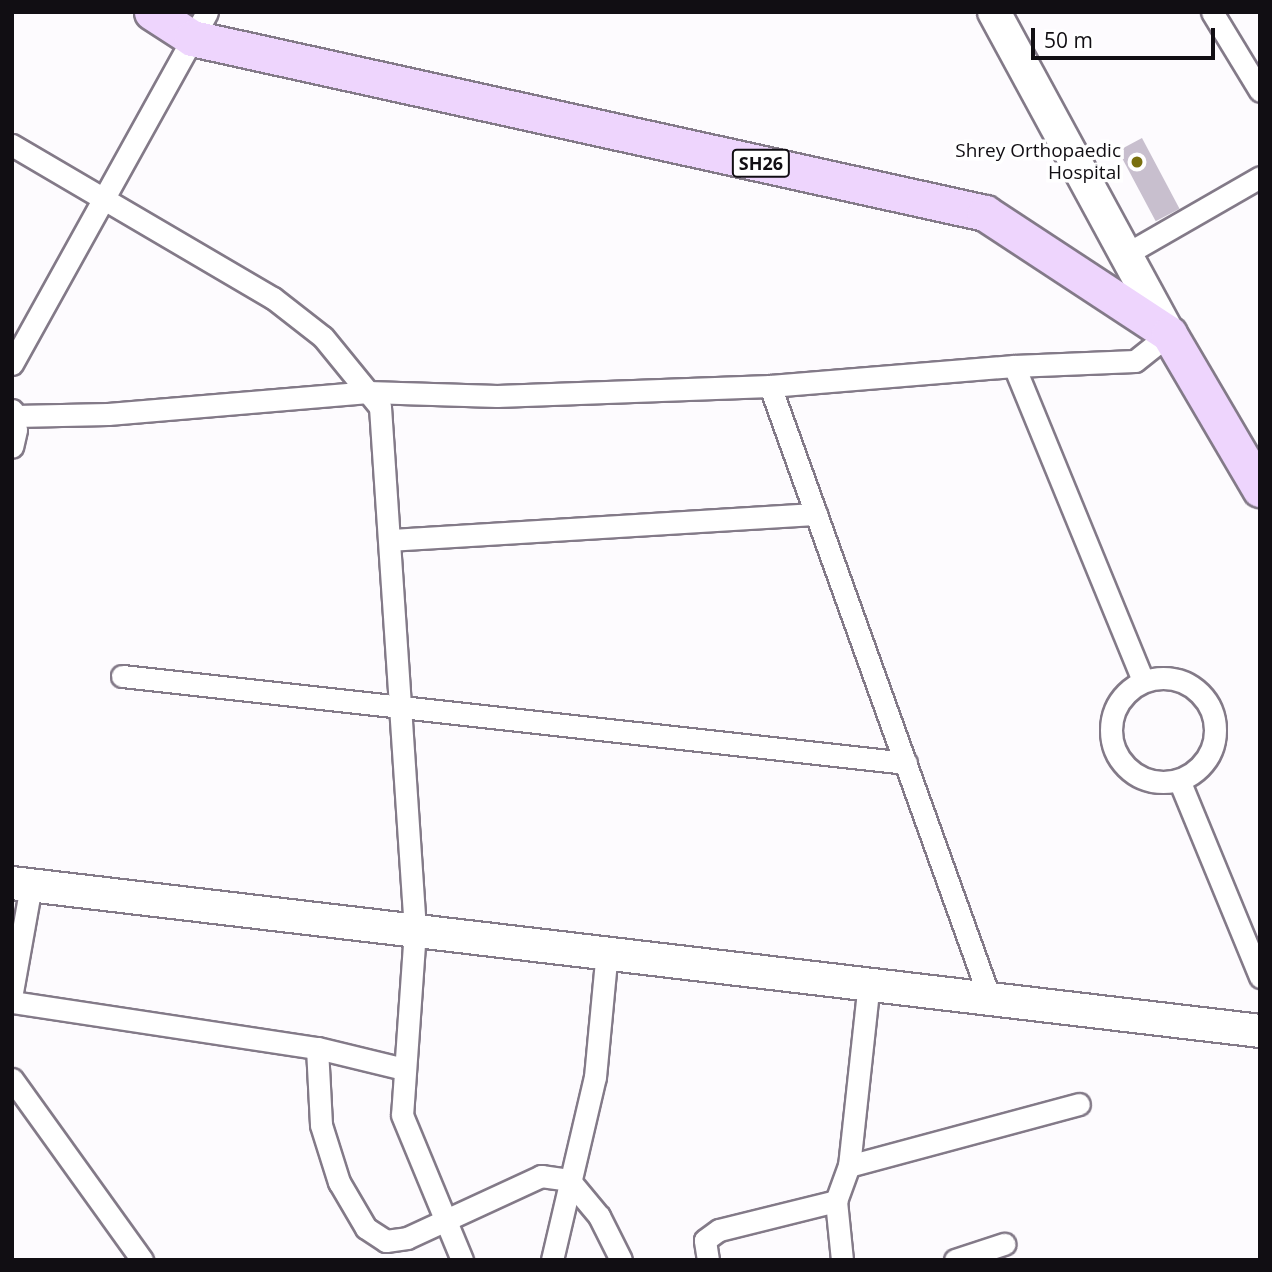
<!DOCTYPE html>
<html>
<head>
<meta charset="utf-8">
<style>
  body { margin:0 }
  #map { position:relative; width:1272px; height:1272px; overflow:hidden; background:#fdfbfe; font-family:"Open Sans",sans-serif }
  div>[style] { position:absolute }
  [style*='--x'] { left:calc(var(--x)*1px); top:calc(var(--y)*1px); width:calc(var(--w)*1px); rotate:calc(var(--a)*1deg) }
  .building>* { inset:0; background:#c8bfce; transform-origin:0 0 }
  .roads { filter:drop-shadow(2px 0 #837a88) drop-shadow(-2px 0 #837a88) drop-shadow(0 2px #837a88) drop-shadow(0 -2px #837a88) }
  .minor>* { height:21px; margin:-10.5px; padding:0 10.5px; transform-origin:10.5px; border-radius:10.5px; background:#fff }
  .minor>.ring { margin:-10.5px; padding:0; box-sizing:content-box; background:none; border:21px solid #fff; border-radius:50% }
  .secondary>* { height:32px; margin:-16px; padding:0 16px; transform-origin:16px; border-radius:16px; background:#fff }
  .primary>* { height:35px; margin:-17.5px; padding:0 17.5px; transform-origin:17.5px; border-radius:17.5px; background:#eed5fd }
  .dots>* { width:19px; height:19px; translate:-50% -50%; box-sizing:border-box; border:4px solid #fff; border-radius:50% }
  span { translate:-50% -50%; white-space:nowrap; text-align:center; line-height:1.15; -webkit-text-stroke:7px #fff; paint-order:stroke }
  .shield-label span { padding:2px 5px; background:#fff; border:2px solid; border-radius:5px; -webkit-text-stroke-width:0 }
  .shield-label { font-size:18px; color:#110e13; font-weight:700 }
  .poi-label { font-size:19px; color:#110e13 }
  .right { translate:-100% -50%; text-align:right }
  .frame { position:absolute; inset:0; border:14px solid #110e13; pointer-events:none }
  .scale { position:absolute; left:1031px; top:28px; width:184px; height:32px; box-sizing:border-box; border:4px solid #110e13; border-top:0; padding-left:9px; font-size:21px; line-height:24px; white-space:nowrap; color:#110e13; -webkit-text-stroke:5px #fff; paint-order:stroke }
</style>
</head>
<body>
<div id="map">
  <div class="building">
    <div style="left:1142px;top:138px;width:80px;height:27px;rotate:62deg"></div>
  </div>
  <div class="roads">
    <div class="minor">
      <div style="--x:1212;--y:12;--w:92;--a:58.7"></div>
      <div style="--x:12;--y:145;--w:303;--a:30.4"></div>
      <div style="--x:273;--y:298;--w:63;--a:38"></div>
      <div style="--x:323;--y:337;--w:90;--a:50.8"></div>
      <div style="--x:380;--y:407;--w:524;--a:86.17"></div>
      <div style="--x:415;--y:930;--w:185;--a:94"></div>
      <div style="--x:402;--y:1115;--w:157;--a:67.5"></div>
      <div style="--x:1128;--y:253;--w:152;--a:-29.9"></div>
      <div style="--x:12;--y:364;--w:402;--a:-61"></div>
      <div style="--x:1014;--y:366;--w:121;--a:-2.4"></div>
      <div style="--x:1135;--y:361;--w:43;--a:-38.5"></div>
      <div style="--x:770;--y:386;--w:654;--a:70.26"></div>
      <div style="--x:12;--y:410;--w:20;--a:79"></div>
      <div style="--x:16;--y:430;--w:17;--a:103"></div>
      <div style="--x:15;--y:416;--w:93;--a:-1.2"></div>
      <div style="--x:108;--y:414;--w:261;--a:-4.8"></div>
      <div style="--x:368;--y:392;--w:129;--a:1.8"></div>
      <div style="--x:497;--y:396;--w:273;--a:-2.1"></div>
      <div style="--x:770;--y:386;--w:245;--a:-4.7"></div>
      <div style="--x:1014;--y:366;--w:339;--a:67.7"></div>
      <div style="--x:390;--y:540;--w:427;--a:-3.5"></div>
      <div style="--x:122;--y:676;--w:789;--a:6.33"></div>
      <div class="ring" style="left:1111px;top:678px;width:83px;height:83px"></div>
      <div style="--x:1179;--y:780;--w:213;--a:67.6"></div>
      <div style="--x:12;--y:992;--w:109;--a:-79.9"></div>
      <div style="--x:12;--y:1002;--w:308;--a:8.6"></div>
      <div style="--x:404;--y:1069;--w:89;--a:-166.4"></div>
      <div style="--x:317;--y:1048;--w:77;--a:87"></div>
      <div style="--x:321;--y:1125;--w:60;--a:72.5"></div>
      <div style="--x:339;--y:1182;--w:53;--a:59.6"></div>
      <div style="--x:366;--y:1228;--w:24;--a:33"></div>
      <div style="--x:386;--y:1241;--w:21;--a:-8"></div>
      <div style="--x:407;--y:1238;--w:148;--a:-24.8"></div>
      <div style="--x:541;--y:1176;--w:28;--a:8"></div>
      <div style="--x:569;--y:1180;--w:47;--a:50.2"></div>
      <div style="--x:599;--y:1216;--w:49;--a:63.4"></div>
      <div style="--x:12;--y:1079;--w:223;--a:54.3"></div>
      <div style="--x:849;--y:1166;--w:185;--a:-83.8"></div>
      <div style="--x:552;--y:1260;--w:188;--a:-76.8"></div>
      <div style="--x:595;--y:1077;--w:127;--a:-84.6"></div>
      <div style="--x:708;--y:1260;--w:20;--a:-99"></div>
      <div style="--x:705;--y:1240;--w:17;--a:-36"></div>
      <div style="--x:719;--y:1230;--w:121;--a:-13.9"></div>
      <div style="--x:842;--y:1260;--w:59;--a:-95.8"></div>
      <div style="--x:836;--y:1201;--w:37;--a:-70"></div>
      <div style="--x:849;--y:1166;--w:238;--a:-15.1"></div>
      <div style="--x:955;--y:1260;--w:52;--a:-18.1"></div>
    </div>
    <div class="secondary">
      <div style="--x:994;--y:12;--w:366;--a:61.5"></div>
      <div style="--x:12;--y:883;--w:1257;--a:6.76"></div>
    </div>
    <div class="primary">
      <div style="--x:152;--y:12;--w:48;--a:33"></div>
      <div style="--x:192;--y:38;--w:812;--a:12.44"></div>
      <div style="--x:985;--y:213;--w:220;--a:33.3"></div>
      <div style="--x:1169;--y:334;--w:180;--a:59.6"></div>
    </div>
  </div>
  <div class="dots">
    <div style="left:1137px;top:162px;background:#796f0e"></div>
  </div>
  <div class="shield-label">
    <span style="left:761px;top:163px">SH26</span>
  </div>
  <div class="poi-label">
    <span class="right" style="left:1121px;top:162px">Shrey Orthopaedic<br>Hospital</span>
  </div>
  <div class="frame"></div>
  <div class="scale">50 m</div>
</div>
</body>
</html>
